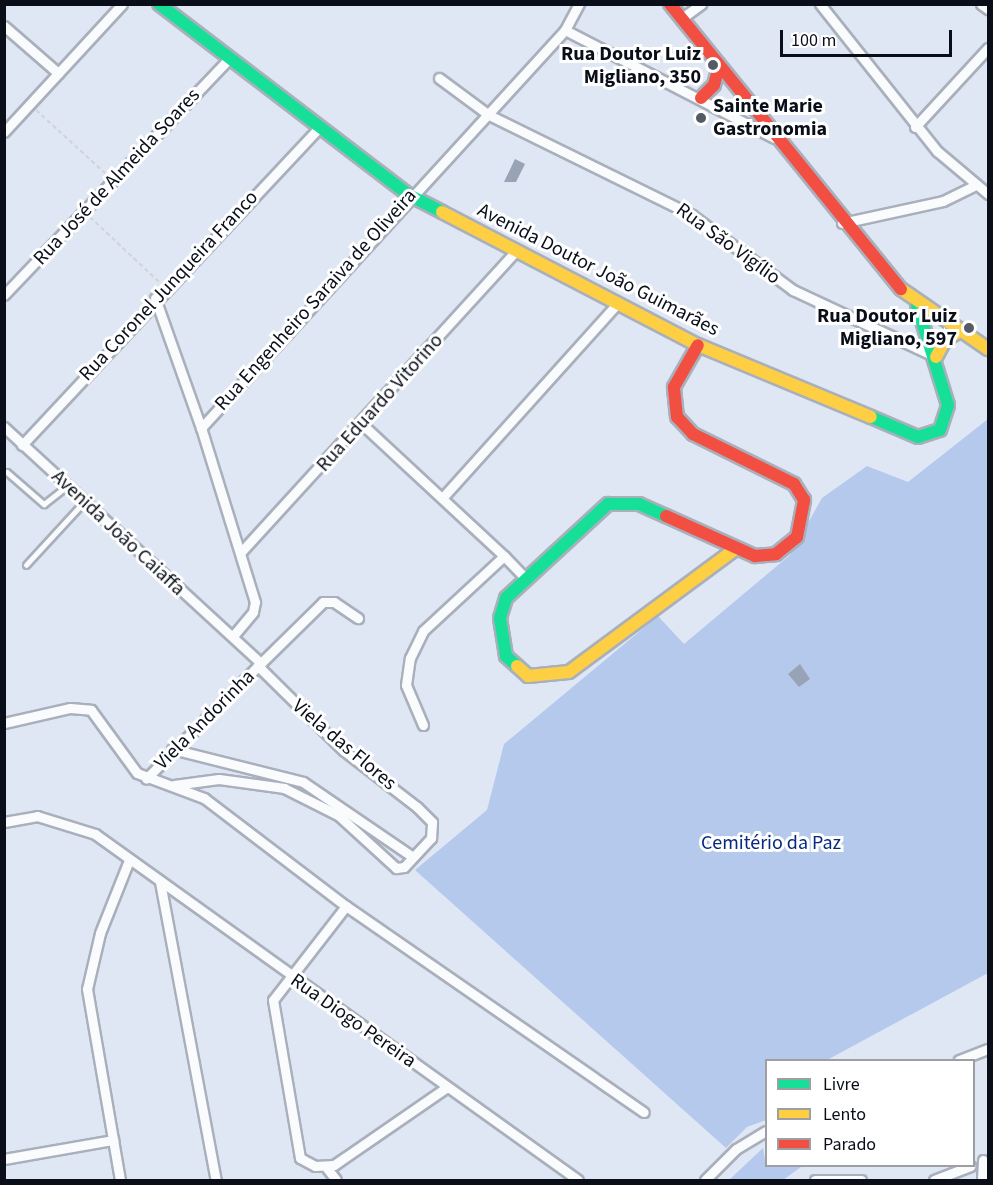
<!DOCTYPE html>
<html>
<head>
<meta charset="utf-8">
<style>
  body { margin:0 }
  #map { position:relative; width:993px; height:1185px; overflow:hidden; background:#dfe7f4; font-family:"Source Sans 3",sans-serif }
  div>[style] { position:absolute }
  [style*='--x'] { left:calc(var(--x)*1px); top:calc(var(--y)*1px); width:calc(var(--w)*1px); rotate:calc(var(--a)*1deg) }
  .green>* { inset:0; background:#b5c9ed }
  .building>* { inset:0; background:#99a3b6 }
  .path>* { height:2px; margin-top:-1px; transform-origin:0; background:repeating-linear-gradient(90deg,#d1d3d7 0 4.5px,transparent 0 7.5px) }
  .roads { filter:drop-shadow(2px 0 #a9b0bb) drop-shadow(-2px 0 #a9b0bb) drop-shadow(0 2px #a9b0bb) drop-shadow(0 -2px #a9b0bb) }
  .lane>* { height:4.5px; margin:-2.25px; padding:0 2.25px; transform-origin:2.25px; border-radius:2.25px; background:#fafbfd }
  .street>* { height:9px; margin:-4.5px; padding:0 4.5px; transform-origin:4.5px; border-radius:4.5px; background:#fafbfd }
  .fast>* { height:12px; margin:-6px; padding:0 6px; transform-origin:6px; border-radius:6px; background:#16e098 }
  .slow>* { height:12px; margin:-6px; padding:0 6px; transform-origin:6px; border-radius:6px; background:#ffcf43 }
  .jam>* { height:12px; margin:-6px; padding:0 6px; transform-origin:6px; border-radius:6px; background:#f24e42 }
  .dots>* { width:16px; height:16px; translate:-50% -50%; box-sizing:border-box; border:3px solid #fff; border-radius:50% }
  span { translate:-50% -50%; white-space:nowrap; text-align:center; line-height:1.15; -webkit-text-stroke:6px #fff; paint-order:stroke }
  .poi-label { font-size:20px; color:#090e19; font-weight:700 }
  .right { translate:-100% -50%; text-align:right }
  .left { translate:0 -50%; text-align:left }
  .street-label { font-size:20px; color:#090e19 }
  .park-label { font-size:20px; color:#07297f }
  .frame { position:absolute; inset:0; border:6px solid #090e19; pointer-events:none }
  .legend { position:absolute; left:765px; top:1059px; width:210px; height:108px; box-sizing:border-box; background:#fff; border:2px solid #9d9fa3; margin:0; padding:8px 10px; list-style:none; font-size:18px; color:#090e19 }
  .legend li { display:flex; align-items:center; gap:12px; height:30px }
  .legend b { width:30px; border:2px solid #9d9fa3 }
  .scale { position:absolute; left:780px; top:30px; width:172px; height:27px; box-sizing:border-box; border:3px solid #090e19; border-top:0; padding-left:8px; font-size:18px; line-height:21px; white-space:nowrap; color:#090e19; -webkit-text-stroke:4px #fff; paint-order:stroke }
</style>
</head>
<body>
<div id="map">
  <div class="green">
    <div style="clip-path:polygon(988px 419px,988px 973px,827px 1060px,766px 1060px,766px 1120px,747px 1127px,726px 1148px,415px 870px,487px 810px,504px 744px,658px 616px,684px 644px,790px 555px,822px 498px,867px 466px,908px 482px)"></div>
    <div style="clip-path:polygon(763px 1148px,766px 1166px,801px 1167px,783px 1180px,729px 1180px)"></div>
  </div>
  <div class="building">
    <div style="clip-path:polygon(515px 159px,525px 164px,516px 182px,504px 182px)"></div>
    <div style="clip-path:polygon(800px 664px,810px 679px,799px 687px,788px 674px)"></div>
  </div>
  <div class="path">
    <div style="--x:36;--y:110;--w:96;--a:42.5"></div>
    <div style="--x:90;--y:217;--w:96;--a:43.3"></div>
  </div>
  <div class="roads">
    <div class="lane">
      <div style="--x:7;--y:472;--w:49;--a:40.9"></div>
      <div style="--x:44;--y:504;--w:29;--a:-38"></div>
      <div style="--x:26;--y:565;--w:86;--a:-47.4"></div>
    </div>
    <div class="street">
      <div style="--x:820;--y:4;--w:188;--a:51.5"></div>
      <div style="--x:937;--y:151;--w:67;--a:40.1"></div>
      <div style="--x:981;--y:4;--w:9;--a:36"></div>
      <div style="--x:682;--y:18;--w:24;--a:-36"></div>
      <div style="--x:4;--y:26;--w:72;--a:41"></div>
      <div style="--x:565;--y:30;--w:235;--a:27.3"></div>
      <div style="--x:439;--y:78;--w:62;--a:36.5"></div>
      <div style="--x:489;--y:115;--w:226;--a:26.2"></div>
      <div style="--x:692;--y:215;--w:126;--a:36.6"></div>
      <div style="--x:793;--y:290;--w:158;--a:25.1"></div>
      <div style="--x:915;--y:127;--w:108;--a:-47.3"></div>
      <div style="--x:4;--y:132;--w:174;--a:-47.3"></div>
      <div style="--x:842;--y:223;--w:103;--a:-12.3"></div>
      <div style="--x:943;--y:201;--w:37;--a:-26"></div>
      <div style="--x:4;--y:295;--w:326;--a:-46.4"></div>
      <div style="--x:155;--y:298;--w:138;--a:70.5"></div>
      <div style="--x:363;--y:425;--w:192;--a:42.9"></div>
      <div style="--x:4;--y:427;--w:349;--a:42.6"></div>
      <div style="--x:261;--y:663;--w:163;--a:134.8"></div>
      <div style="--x:22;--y:445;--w:433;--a:-46.9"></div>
      <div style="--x:444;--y:496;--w:257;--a:-48"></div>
      <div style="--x:241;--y:552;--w:408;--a:-47.6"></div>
      <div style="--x:233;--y:636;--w:31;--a:-50"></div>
      <div style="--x:253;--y:612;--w:10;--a:-79"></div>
      <div style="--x:255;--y:602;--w:182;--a:-107.2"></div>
      <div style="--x:201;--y:428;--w:539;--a:-47.55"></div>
      <div style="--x:565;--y:30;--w:30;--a:-62"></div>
      <div style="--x:261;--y:663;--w:87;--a:-44.5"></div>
      <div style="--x:323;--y:602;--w:11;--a:0"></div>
      <div style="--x:334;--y:602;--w:29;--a:34"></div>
      <div style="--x:4;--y:723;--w:68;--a:-12.8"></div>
      <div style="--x:70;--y:708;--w:21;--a:5"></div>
      <div style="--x:91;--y:710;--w:78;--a:53.9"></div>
      <div style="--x:137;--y:773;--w:72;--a:20.5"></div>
      <div style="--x:204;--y:798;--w:178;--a:37.3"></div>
      <div style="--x:346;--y:906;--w:362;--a:34.7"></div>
      <div style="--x:423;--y:725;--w:43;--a:-113"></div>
      <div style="--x:406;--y:685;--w:27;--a:-82"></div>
      <div style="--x:410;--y:658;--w:30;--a:-64"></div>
      <div style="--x:423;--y:631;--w:110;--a:-42.8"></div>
      <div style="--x:504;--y:556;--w:29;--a:46"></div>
      <div style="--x:172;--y:749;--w:135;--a:14.1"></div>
      <div style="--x:303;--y:782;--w:133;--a:34.3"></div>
      <div style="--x:174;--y:785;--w:45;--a:-7.6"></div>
      <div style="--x:219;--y:779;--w:66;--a:7.9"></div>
      <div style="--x:284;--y:788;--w:60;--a:26.6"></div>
      <div style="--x:338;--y:815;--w:79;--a:42.4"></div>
      <div style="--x:396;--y:868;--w:8;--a:-7"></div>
      <div style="--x:404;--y:867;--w:40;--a:-47"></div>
      <div style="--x:431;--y:838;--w:16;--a:-86"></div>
      <div style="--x:432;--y:822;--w:21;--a:-135"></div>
      <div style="--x:417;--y:807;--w:93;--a:-142.4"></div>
      <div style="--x:343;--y:750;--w:120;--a:-135.3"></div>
      <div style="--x:4;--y:822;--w:34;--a:-10"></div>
      <div style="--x:37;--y:816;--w:61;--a:17.2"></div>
      <div style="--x:95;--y:834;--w:594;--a:35.62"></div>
      <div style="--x:160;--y:882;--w:303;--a:79.4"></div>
      <div style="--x:346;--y:906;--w:119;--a:127.8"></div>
      <div style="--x:273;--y:1000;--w:160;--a:80.3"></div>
      <div style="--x:300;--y:1158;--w:17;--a:28"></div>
      <div style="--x:315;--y:1166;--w:19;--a:-3"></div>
      <div style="--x:334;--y:1165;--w:137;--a:-34.6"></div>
      <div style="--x:959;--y:1060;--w:31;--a:-21"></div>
      <div style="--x:4;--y:1159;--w:111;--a:-9.9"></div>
      <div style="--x:326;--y:1167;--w:16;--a:52"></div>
      <div style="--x:120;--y:1180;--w:194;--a:-99.8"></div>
      <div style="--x:87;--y:989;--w:57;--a:-76.9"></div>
      <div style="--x:100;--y:933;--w:79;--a:-68.3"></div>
      <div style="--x:705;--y:1180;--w:44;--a:-45"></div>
      <div style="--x:736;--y:1149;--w:35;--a:-31"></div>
      <div style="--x:815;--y:1180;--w:46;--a:0"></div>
      <div style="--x:934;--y:1180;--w:39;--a:-21"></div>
      <div style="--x:982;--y:1180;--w:20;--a:-87"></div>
    </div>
    <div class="fast">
      <div style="--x:159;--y:4;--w:315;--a:37.4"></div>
      <div style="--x:409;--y:195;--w:37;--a:27"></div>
      <div style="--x:871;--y:417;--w:51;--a:23.1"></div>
      <div style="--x:918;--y:437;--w:23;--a:-18"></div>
      <div style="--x:940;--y:430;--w:26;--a:-72"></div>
      <div style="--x:948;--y:405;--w:105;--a:-107.2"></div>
      <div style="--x:517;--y:666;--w:15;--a:-138"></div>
      <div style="--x:506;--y:656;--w:38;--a:-99"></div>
      <div style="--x:500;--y:618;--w:21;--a:-73"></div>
      <div style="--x:506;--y:598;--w:139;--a:-42.7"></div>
      <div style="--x:608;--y:504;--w:31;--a:0"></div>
      <div style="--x:639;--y:504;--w:30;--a:24"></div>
    </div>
    <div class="slow">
      <div style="--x:442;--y:212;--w:288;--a:27.5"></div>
      <div style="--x:698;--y:345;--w:187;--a:22.6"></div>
      <div style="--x:901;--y:289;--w:106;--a:34.6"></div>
      <div style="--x:936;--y:357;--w:19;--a:-62"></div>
      <div style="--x:945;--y:340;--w:15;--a:-32"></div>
      <div style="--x:517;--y:666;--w:15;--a:42"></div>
      <div style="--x:528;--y:676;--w:41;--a:-5.6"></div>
      <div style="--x:569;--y:672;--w:205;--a:-36.5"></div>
    </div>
    <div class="jam">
      <div style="--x:670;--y:4;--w:367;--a:51"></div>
      <div style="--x:701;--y:98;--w:18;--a:-45"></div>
      <div style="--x:714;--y:85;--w:20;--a:-75"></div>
      <div style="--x:666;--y:516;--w:98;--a:24.2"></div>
      <div style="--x:755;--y:556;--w:21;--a:-5"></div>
      <div style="--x:776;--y:554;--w:27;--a:-39"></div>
      <div style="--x:797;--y:537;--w:38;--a:-79"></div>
      <div style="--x:804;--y:500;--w:19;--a:-122"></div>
      <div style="--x:794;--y:484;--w:113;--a:-153.7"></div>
      <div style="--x:693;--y:434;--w:23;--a:-133"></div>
      <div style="--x:677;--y:417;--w:30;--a:-96"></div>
      <div style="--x:674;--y:387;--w:48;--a:-60.3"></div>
    </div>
  </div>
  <div class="dots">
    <div style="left:713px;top:65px;background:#545a66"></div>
    <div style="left:701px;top:118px;background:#545a66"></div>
    <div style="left:969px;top:328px;background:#545a66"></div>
  </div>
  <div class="poi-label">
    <span class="right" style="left:701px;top:66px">Rua Doutor Luiz<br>Migliano, 350</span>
    <span class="left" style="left:713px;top:118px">Sainte Marie<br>Gastronomia</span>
    <span class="right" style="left:957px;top:328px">Rua Doutor Luiz<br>Migliano, 597</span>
  </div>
  <div class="street-label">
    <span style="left:117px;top:177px;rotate:-47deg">Rua José de Almeida Soares</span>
    <span style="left:728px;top:244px;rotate:36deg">Rua São Vigílio</span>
    <span style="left:598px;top:270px;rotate:27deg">Avenida Doutor João Guimarães</span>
    <span style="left:169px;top:286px;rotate:-47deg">Rua Coronel Junqueira Franco</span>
    <span style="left:316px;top:300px;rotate:-48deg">Rua Engenheiro Saraiva de Oliveira</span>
    <span style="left:380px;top:403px;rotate:-48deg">Rua Eduardo Vitorino</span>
    <span style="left:118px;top:533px;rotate:43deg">Avenida João Caiaffa</span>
    <span style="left:205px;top:720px;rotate:-45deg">Viela Andorinha</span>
    <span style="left:344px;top:745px;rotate:40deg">Viela das Flores</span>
    <span style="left:353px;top:1021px;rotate:35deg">Rua Diogo Pereira</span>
  </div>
  <div class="park-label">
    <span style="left:771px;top:843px">Cemitério da Paz</span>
  </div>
  <div class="frame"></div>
  <ul class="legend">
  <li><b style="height:8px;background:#16e098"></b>Livre</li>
  <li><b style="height:8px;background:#ffcf43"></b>Lento</li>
  <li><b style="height:8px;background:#f24e42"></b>Parado</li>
  </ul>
  <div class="scale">100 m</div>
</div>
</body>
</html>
